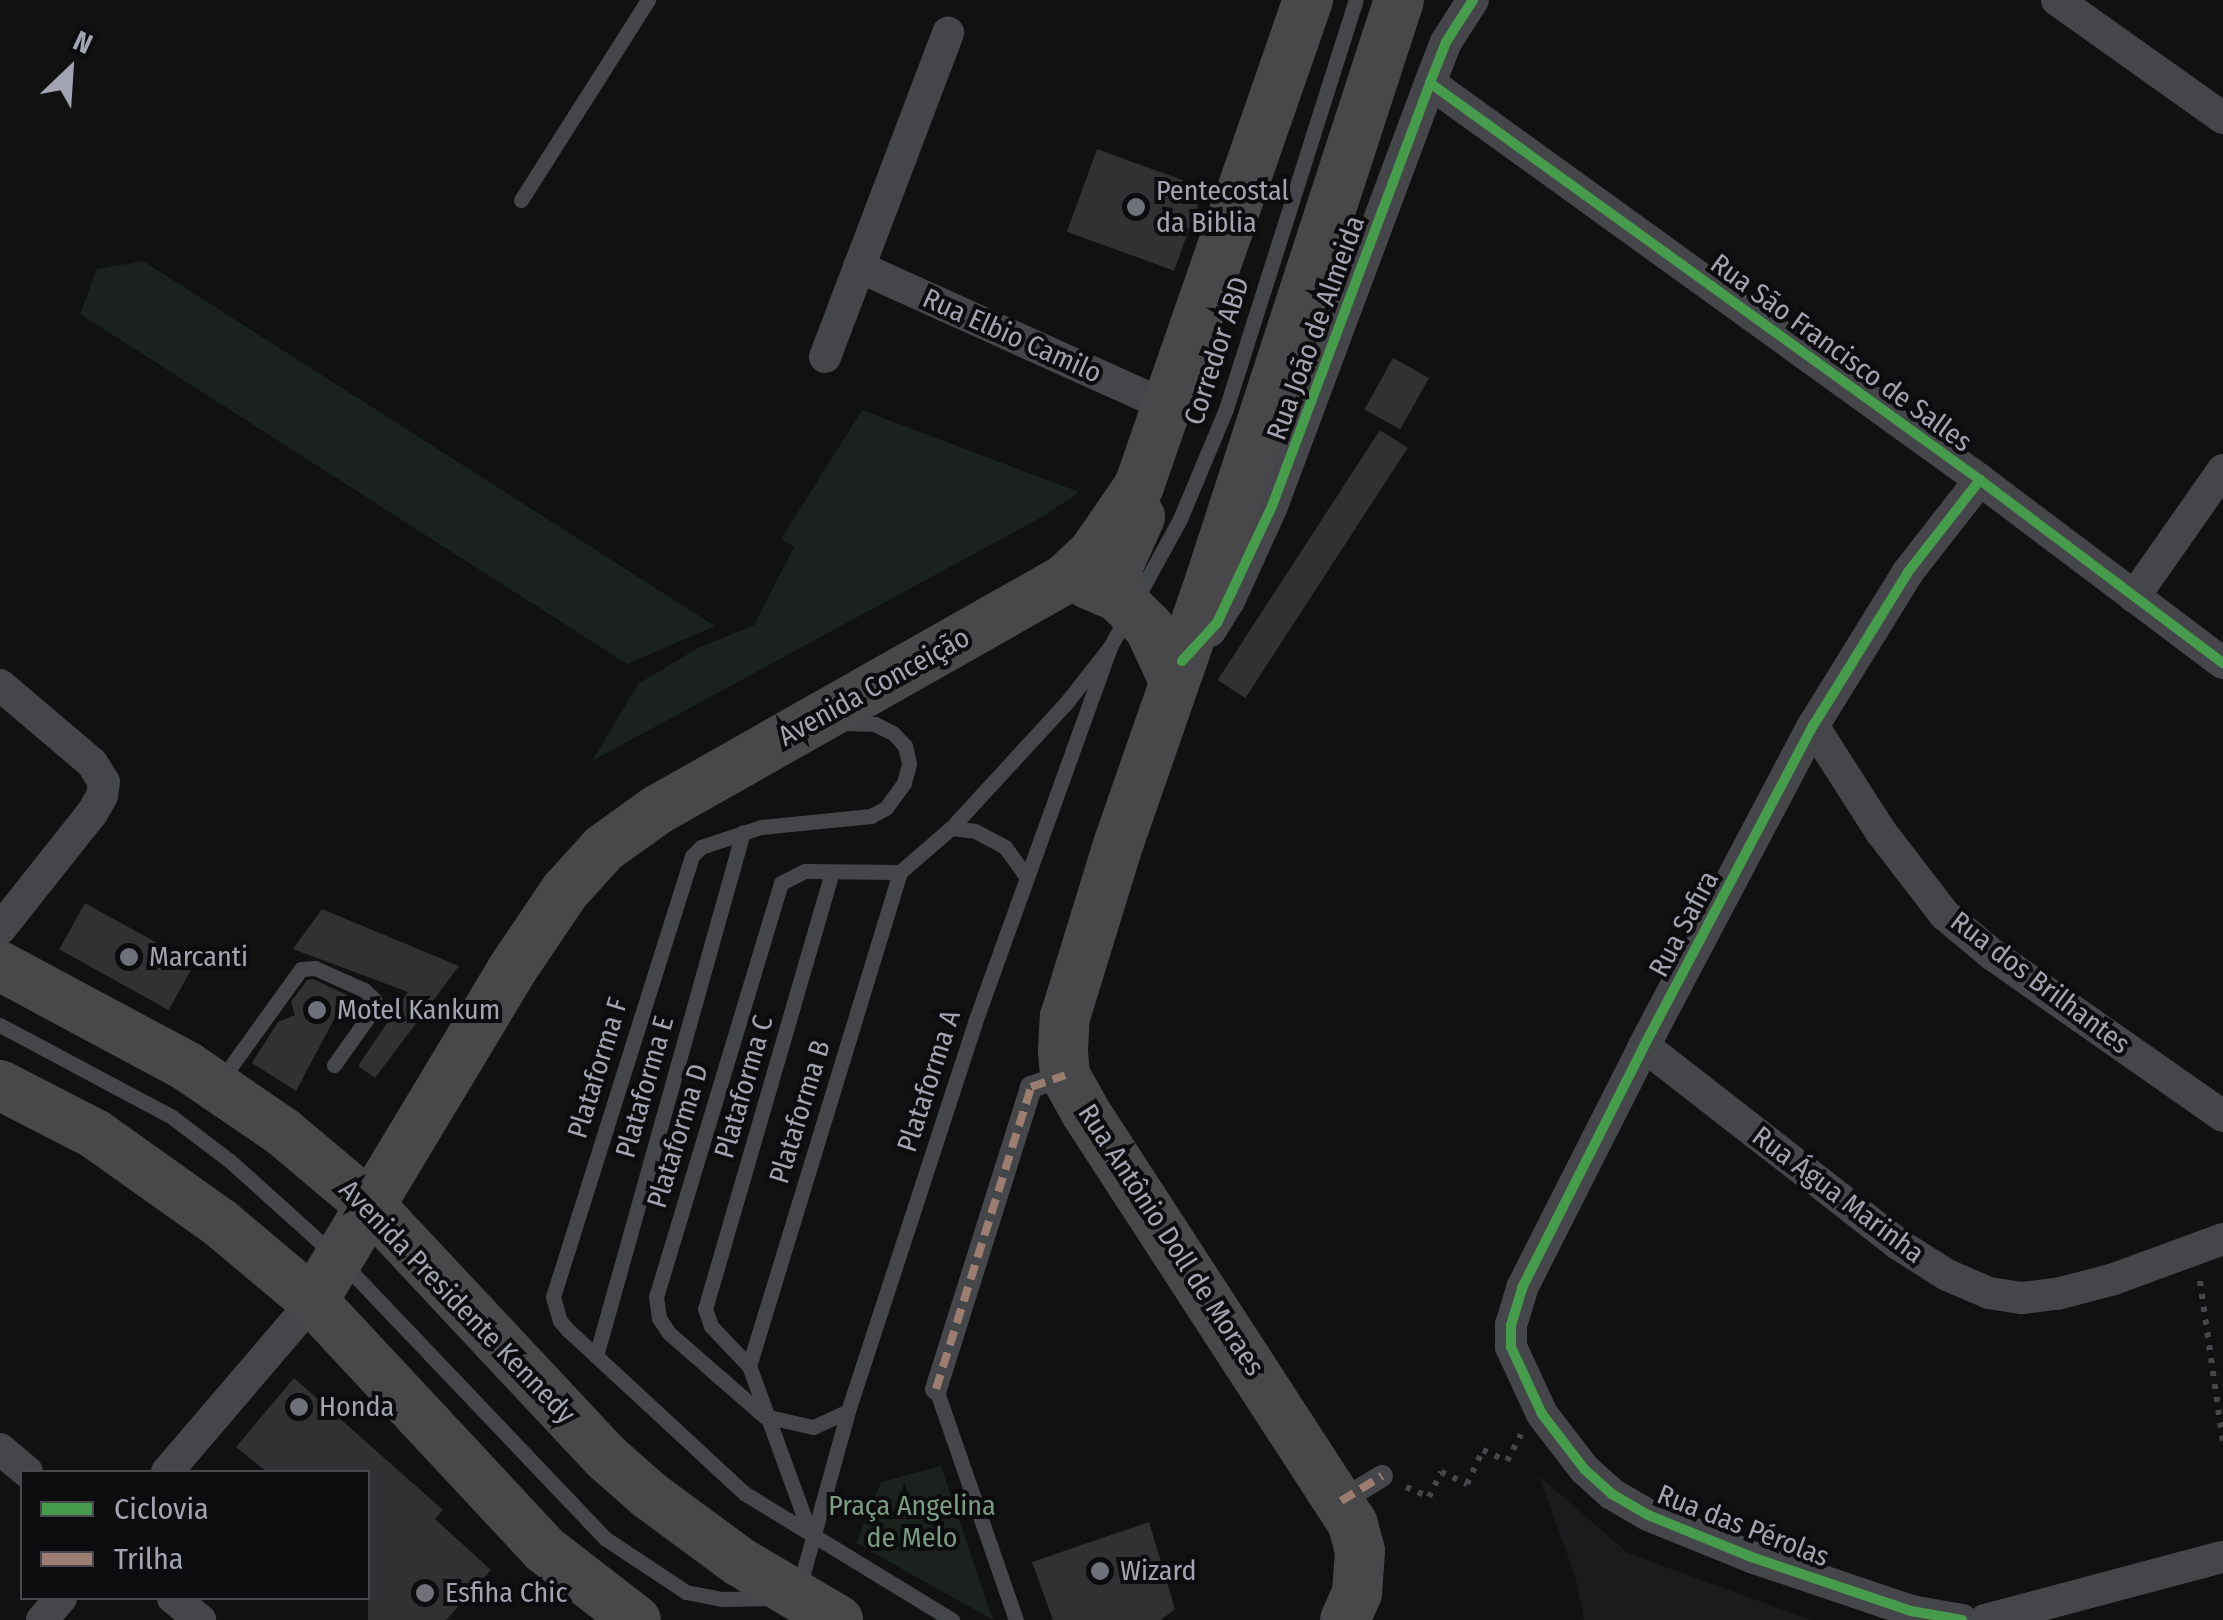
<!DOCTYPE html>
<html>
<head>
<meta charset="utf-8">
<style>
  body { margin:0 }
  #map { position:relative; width:2223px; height:1620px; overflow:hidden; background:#111; font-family:"Fira Sans Condensed",sans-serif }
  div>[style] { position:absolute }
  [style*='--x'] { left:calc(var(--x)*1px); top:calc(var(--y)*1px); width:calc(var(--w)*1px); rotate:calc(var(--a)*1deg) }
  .built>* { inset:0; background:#1b1b1d }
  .green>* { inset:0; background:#1b211d }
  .building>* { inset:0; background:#313133; transform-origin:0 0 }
  .path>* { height:6px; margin-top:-3px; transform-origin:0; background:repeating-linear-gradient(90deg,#47474b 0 5px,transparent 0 13px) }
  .service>* { height:15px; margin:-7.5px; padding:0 7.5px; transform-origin:7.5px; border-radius:7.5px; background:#45464a }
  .pedestrian>* { height:22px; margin:-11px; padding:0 11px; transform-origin:11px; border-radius:11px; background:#45464a }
  .minor>* { height:32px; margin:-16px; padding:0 16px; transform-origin:16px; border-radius:16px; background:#45464a }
  .primary>* { height:50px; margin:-25px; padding:0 25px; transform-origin:25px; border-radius:25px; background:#48484b }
  .quiet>* { height:8px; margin-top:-4px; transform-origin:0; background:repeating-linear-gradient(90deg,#9b7d72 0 15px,transparent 0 23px) }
  .cycleway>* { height:10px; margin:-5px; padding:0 5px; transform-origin:5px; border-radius:5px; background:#469c4c }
  .dots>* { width:28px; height:28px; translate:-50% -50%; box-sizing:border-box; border:5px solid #0c0b0d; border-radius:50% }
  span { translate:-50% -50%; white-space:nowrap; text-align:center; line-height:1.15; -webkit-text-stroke:8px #0c0b0d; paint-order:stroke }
  .poi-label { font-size:28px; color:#a2a4b2 }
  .left { translate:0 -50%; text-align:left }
  .street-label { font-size:28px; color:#a2a4b2 }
  .park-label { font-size:28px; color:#7a9c83 }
  .legend { position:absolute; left:20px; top:1470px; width:350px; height:130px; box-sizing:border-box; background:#0c0b0d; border:2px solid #48484f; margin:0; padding:12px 18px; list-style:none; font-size:30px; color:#a2a4b2 }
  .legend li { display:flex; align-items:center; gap:20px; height:50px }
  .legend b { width:50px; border:2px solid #48484f }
  .north { position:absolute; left:20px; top:20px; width:100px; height:100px; -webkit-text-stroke:8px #0c0b0d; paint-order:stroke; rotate:25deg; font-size:28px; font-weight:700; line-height:40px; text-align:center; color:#a2a4b2 }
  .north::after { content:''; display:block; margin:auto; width:35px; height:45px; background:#a2a4b2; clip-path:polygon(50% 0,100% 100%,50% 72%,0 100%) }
</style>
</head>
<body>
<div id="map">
  <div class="built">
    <div style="clip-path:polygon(1539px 1476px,1628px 1553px,1811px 1620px,1584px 1620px,1576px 1579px)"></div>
  </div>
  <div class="green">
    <div style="clip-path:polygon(143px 261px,715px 626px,627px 664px,80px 314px,97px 269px)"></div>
    <div style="clip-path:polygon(862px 410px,1079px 492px,1044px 516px,592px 761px,638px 684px,698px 648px,754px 625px,794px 547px,781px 539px)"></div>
    <div style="clip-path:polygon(941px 1466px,993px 1620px,856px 1543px,881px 1482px)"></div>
  </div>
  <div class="building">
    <div style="left:1097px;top:149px;width:114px;height:88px;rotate:20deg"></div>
    <div style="left:1393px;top:358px;width:41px;height:59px;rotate:29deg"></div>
    <div style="left:1380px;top:430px;width:33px;height:298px;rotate:33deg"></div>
    <div style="left:85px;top:903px;width:125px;height:53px;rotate:29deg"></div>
    <div style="clip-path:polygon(322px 909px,459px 966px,375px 1078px,358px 1066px,408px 992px,293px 949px)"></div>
    <div style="clip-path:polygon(313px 979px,347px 995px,296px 1091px,252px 1063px,278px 1022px,295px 1015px,291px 1002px,307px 980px)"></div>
    <div style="clip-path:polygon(294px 1378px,443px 1510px,435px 1519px,491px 1570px,446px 1620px,368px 1620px,368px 1472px,267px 1472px,236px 1447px)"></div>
    <div style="clip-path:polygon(1149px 1522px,1175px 1609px,1161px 1620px,1053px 1620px,1032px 1562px)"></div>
  </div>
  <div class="path">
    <div style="--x:2200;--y:1281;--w:164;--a:81.9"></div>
    <div style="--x:1406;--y:1487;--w:25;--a:23"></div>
    <div style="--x:1429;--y:1497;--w:28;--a:-64"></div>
    <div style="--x:1441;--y:1472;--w:29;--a:25"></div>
    <div style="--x:1467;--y:1484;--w:38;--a:-65"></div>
    <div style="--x:1483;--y:1450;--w:26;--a:25"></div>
    <div style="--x:1507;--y:1461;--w:30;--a:-62"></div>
  </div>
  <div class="service">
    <div style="--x:521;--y:200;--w:237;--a:-57.6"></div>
    <div style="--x:843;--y:723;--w:32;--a:2"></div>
    <div style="--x:875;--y:724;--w:20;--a:27"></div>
    <div style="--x:893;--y:733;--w:18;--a:47"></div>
    <div style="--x:905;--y:746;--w:18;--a:77"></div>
    <div style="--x:909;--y:764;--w:20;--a:105"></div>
    <div style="--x:904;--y:783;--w:31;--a:126"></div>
    <div style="--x:886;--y:808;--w:17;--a:152"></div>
    <div style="--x:871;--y:816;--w:111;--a:174.3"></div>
    <div style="--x:761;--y:827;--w:63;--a:161.6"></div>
    <div style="--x:701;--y:847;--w:13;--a:135"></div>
    <div style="--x:692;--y:856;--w:462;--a:107.5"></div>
    <div style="--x:553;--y:1297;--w:25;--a:74"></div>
    <div style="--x:560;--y:1321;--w:12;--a:48"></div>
    <div style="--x:568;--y:1330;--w:240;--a:42.8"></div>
    <div style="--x:744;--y:1493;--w:244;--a:31.4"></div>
    <div style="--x:951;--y:828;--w:24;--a:7"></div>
    <div style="--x:975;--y:831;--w:34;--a:28"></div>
    <div style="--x:1005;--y:847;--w:34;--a:54"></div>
    <div style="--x:900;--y:872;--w:67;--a:-40.8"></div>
    <div style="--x:951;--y:828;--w:170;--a:-47.4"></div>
    <div style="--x:1066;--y:703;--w:71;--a:-51.8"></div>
    <div style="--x:1110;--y:647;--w:146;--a:-61.3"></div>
    <div style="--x:1180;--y:519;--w:119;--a:-67.3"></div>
    <div style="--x:1226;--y:409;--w:429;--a:-72.4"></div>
    <div style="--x:0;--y:1025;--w:195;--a:28.1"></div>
    <div style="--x:172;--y:1117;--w:73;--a:37.2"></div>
    <div style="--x:230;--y:1161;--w:149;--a:42"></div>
    <div style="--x:341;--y:1261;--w:384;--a:46.4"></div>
    <div style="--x:606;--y:1539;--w:96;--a:33.5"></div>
    <div style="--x:686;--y:1592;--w:37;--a:11"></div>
    <div style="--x:722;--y:1599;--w:51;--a:-1.1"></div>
    <div style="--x:219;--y:1083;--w:140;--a:-54.3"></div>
    <div style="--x:301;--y:969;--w:14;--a:-4"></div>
    <div style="--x:315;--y:968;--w:54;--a:24.2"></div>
    <div style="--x:364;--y:990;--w:13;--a:42"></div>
    <div style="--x:374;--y:999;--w:14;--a:102"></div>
    <div style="--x:371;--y:1013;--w:64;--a:125.4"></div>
    <div style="--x:596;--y:1356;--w:544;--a:-74.33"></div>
    <div style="--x:749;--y:1366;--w:517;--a:-73"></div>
    <div style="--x:936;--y:1389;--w:244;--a:70.9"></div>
    <div style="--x:848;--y:1411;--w:38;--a:155"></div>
    <div style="--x:813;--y:1427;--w:50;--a:-167.3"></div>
    <div style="--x:764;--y:1416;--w:126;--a:-138.9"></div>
    <div style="--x:669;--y:1333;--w:18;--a:-124"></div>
    <div style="--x:659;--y:1318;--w:21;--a:-98"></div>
    <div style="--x:656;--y:1297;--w:432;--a:-73.2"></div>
    <div style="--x:781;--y:883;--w:27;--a:-27"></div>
    <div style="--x:805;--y:871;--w:95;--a:0.6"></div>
    <div style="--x:811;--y:1536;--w:181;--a:-110"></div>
    <div style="--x:749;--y:1366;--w:55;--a:-133.5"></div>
    <div style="--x:711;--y:1326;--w:18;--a:-109"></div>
    <div style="--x:705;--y:1309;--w:454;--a:-73.8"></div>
    <div style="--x:799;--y:1588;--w:184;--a:-74.5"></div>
    <div style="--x:848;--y:1411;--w:409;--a:-71.9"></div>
    <div style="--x:975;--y:1022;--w:399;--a:-70.2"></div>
  </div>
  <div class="pedestrian">
    <div style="--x:936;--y:1389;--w:317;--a:-72.5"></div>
    <div style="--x:1031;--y:1087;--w:36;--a:-19"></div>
    <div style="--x:1341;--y:1501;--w:48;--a:-31.4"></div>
  </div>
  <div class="minor">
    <div style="--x:2057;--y:0;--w:204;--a:35.4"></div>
    <div style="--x:1430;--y:83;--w:678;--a:35.82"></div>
    <div style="--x:1980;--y:480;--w:304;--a:37"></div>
    <div style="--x:859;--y:267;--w:336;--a:24.3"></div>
    <div style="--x:825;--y:357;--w:347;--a:-69.2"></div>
    <div style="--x:2134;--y:597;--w:155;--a:-55"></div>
    <div style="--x:1210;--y:631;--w:36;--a:-58"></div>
    <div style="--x:1229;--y:601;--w:104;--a:-65.6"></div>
    <div style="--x:1272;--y:506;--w:452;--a:-69.5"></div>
    <div style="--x:1430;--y:83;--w:44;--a:-68.7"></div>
    <div style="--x:1446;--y:42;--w:50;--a:-57.3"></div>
    <div style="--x:0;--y:685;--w:121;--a:40.3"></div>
    <div style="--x:92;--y:763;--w:22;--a:58"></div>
    <div style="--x:104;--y:782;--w:14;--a:98"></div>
    <div style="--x:102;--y:796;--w:20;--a:120"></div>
    <div style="--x:92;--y:813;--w:148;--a:128.4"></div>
    <div style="--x:1813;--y:726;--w:126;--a:57.3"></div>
    <div style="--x:1881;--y:832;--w:105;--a:52.4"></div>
    <div style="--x:1945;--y:915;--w:62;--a:39.8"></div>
    <div style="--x:1993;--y:955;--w:281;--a:35"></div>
    <div style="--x:1644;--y:1046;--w:322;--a:37.9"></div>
    <div style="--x:1898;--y:1244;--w:58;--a:32.3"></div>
    <div style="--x:1947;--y:1275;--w:46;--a:23.2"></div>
    <div style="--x:1989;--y:1293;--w:33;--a:9"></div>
    <div style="--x:2022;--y:1298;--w:35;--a:-7"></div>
    <div style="--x:2057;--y:1294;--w:59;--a:-14.7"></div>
    <div style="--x:2114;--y:1279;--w:116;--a:-20.2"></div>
    <div style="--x:0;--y:1449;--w:35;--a:40"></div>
    <div style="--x:167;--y:1472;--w:225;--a:-49.5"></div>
    <div style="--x:173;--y:1598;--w:35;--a:39"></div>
    <div style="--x:42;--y:1620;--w:29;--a:-49"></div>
    <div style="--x:1962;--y:1620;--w:52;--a:-170"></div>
    <div style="--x:1911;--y:1611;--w:166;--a:-161.3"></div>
    <div style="--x:1754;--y:1558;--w:114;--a:-157.9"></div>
    <div style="--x:1648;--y:1515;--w:42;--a:-149.7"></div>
    <div style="--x:1612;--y:1494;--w:36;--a:-138"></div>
    <div style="--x:1585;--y:1470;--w:71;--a:-127.5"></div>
    <div style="--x:1542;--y:1414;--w:74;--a:-114.8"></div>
    <div style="--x:1511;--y:1347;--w:22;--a:-90"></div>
    <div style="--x:1511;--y:1325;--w:39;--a:-73"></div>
    <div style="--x:1522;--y:1288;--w:271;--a:-63.2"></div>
    <div style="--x:1644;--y:1046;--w:362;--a:-62.2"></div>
    <div style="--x:1813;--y:726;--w:181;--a:-58.3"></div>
    <div style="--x:1908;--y:572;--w:117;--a:-52"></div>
    <div style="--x:1985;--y:1620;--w:245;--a:-14.9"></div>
  </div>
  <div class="primary">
    <div style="--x:1088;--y:584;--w:33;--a:23"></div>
    <div style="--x:1118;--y:597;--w:43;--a:44.1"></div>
    <div style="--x:1149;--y:627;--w:60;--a:65.2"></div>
    <div style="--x:1118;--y:597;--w:31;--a:-90"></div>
    <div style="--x:1118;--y:566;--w:54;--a:-65.8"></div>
    <div style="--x:0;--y:966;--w:213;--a:28.2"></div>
    <div style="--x:188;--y:1067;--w:115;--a:34.4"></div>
    <div style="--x:283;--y:1132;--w:115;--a:40.1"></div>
    <div style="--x:371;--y:1206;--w:345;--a:46.9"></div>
    <div style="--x:607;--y:1458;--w:56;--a:41.4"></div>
    <div style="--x:649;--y:1495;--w:113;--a:36.4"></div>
    <div style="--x:740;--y:1562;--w:114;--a:30.6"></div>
    <div style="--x:0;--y:1085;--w:107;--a:27.3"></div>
    <div style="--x:95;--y:1134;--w:152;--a:35.4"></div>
    <div style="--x:219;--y:1222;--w:123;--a:40"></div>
    <div style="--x:313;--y:1301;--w:339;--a:47"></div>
    <div style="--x:544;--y:1549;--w:116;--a:37.7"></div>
    <div style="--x:313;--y:1301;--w:385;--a:-59"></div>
    <div style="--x:511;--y:971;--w:97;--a:-56"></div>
    <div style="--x:565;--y:891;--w:58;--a:-47.8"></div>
    <div style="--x:604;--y:848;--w:65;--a:-35.6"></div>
    <div style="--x:657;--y:810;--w:469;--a:-29.5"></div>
    <div style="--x:1065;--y:579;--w:38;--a:-43"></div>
    <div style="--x:1093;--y:553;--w:81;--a:-55.5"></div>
    <div style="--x:1139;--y:486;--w:515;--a:-70.83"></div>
    <div style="--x:1345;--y:1620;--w:30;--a:-66"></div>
    <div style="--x:1357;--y:1593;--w:42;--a:-85.9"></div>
    <div style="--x:1360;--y:1551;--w:28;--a:-105"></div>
    <div style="--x:1353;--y:1524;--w:492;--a:-123"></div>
    <div style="--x:1085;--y:1111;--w:41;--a:-119.1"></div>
    <div style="--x:1065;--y:1075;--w:25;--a:-95"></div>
    <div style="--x:1063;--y:1050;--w:33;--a:-87"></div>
    <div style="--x:1065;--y:1017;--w:183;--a:-72.9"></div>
    <div style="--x:1119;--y:842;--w:267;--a:-70.8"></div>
    <div style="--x:1207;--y:590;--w:620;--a:-71.97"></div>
  </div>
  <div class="quiet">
    <div style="--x:936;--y:1389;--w:317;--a:-72.5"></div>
    <div style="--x:1031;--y:1087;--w:36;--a:-19"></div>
    <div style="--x:1341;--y:1501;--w:48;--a:-31.4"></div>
  </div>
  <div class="cycleway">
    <div style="--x:1430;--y:83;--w:678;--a:35.82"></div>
    <div style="--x:1980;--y:480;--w:304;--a:37"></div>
    <div style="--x:1182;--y:661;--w:52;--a:-47.4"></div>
    <div style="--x:1217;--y:623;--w:129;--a:-64.8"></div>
    <div style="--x:1272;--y:506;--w:452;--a:-69.5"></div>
    <div style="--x:1430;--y:83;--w:44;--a:-68.7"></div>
    <div style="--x:1446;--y:42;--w:50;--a:-57.3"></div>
    <div style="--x:1962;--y:1620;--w:52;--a:-170"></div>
    <div style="--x:1911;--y:1611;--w:166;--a:-161.3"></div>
    <div style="--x:1754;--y:1558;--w:114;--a:-157.9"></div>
    <div style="--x:1648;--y:1515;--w:42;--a:-149.7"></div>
    <div style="--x:1612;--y:1494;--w:36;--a:-138"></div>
    <div style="--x:1585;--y:1470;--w:71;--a:-127.5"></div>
    <div style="--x:1542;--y:1414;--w:74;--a:-114.8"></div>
    <div style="--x:1511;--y:1347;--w:22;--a:-90"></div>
    <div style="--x:1511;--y:1325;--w:39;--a:-73"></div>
    <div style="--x:1522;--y:1288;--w:271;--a:-63.2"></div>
    <div style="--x:1644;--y:1046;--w:362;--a:-62.2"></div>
    <div style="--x:1813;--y:726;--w:181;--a:-58.3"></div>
    <div style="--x:1908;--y:572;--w:117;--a:-52"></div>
  </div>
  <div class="dots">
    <div style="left:1136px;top:207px;background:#6f717a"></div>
    <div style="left:129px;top:957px;background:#6f717a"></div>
    <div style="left:317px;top:1010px;background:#6f717a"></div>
    <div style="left:299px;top:1407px;background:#6f717a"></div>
    <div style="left:1100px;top:1571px;background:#6f717a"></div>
    <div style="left:425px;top:1593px;background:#6f717a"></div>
  </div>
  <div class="poi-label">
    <span class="left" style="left:1156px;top:207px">Pentecostal<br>da Biblia</span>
    <span class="left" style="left:149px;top:957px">Marcanti</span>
    <span class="left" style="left:337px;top:1010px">Motel Kankum</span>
    <span class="left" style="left:319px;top:1407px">Honda</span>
    <span class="left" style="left:1120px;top:1571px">Wizard</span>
    <span class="left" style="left:445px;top:1593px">Esfiha Chic</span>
  </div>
  <div class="street-label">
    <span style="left:1316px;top:328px;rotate:-70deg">Rua João de Almeida</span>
    <span style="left:1012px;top:336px;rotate:24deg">Rua Elbio Camilo</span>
    <span style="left:1217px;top:351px;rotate:-72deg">Corredor ABD</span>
    <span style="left:1841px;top:353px;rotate:36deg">Rua São Francisco de Salles</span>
    <span style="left:874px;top:687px;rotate:-29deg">Avenida Conceição</span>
    <span style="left:1684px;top:924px;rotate:-62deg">Rua Safira</span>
    <span style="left:2040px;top:983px;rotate:37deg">Rua dos Brilhantes</span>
    <span style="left:598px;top:1068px;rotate:-73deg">Plataforma F</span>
    <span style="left:929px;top:1081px;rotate:-72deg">Plataforma A</span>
    <span style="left:645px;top:1087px;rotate:-74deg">Plataforma E</span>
    <span style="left:744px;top:1087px;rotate:-74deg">Plataforma C</span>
    <span style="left:800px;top:1112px;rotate:-73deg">Plataforma B</span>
    <span style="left:678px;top:1136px;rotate:-73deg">Plataforma D</span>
    <span style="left:1838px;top:1195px;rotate:37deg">Rua Água Marinha</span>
    <span style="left:1171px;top:1240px;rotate:57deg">Rua Antônio Doll de Moraes</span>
    <span style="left:457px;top:1302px;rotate:46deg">Avenida Presidente Kennedy</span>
    <span style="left:1743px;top:1526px;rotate:21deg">Rua das Pérolas</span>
  </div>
  <div class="park-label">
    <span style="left:912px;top:1522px">Praça Angelina<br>de Melo</span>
  </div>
  <ul class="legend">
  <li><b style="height:12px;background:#469c4c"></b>Ciclovia</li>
  <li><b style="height:12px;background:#9b7d72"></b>Trilha</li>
  </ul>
  <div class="north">N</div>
</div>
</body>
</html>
